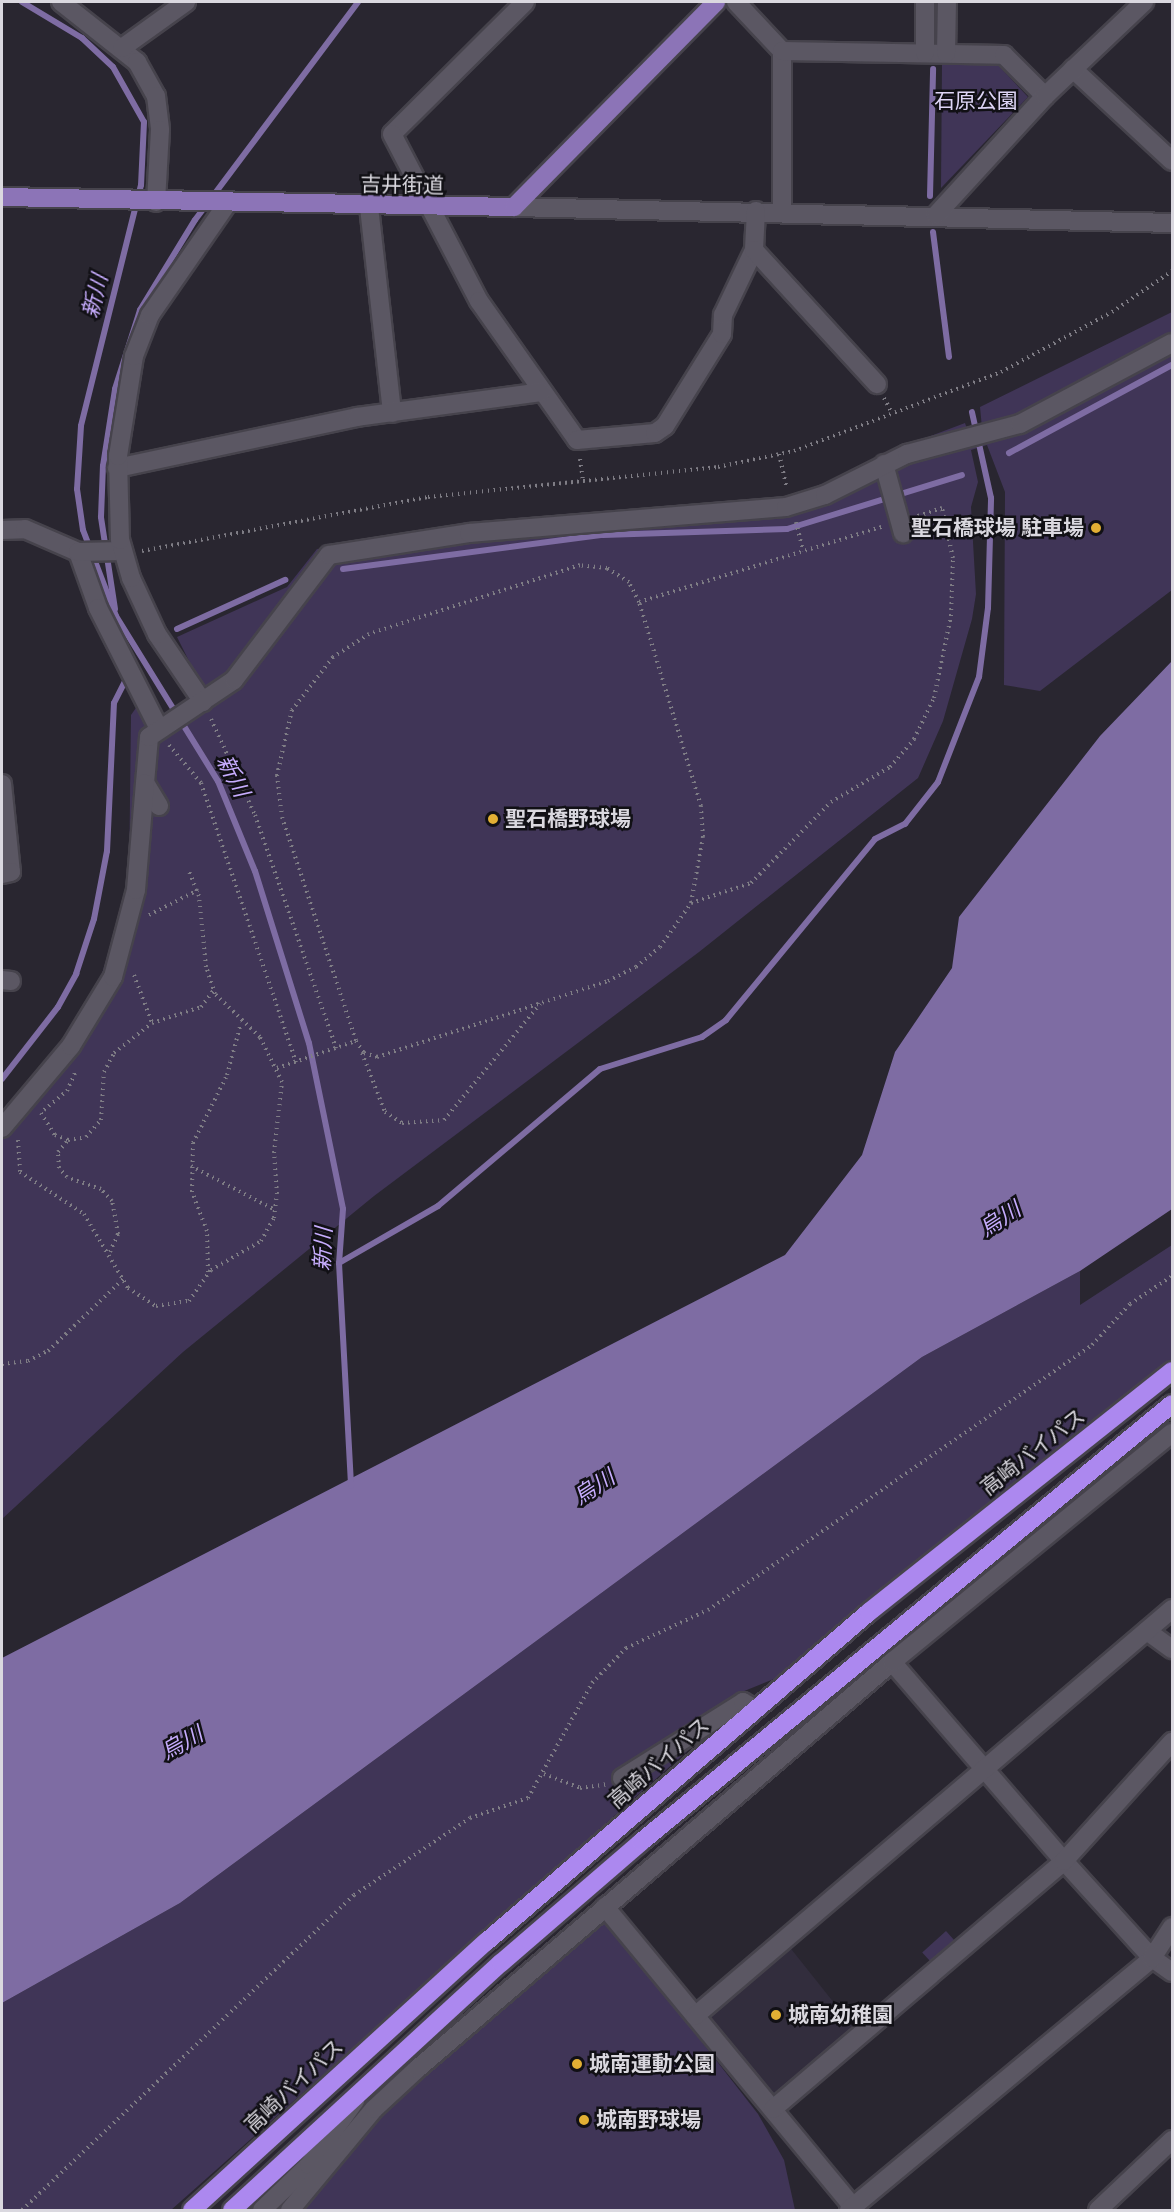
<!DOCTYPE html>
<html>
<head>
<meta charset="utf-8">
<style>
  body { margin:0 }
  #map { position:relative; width:1174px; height:2212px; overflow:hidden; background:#292630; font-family:"Space Grotesk","Noto Sans JP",sans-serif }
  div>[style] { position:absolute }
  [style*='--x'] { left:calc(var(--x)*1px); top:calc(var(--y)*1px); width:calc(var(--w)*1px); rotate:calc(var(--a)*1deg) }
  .built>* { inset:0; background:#322d3d }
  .green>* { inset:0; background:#403557; transform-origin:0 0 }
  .water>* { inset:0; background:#7e6ca3 }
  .stream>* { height:6px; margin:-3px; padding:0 3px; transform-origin:3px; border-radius:3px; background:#7e6ca3 }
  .path>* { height:4px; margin-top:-2px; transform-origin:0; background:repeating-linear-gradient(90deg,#7f7d85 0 1.5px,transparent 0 6px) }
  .roads { filter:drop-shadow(2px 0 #46434c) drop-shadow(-2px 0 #46434c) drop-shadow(0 2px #46434c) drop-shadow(0 -2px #46434c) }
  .minor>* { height:18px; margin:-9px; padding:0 9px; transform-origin:9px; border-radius:9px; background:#5b5763 }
  .major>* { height:18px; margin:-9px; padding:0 9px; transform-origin:9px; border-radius:9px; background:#8c74b7 }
  .highway>* { height:18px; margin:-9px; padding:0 9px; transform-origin:9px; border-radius:9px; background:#ac88ef }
  .dots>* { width:16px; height:16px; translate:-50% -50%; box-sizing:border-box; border:3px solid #111015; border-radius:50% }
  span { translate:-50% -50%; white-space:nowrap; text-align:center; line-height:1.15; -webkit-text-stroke:5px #111015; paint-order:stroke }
  .park-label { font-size:21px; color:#ded5f6 }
  .street-label { font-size:21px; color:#dad8df }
  .poi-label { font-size:21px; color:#dad8df; font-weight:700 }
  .right { translate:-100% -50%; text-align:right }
  .left { translate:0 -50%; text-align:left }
  .water-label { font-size:22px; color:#c7adfe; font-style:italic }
  .frame { position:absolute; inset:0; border:3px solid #dad8df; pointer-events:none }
</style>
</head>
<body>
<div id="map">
  <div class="built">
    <div style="clip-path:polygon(788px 1945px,854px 2028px,779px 2094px,766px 2094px,709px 2020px,709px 2011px)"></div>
  </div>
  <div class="green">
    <div style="clip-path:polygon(942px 65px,998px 65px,1028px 97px,941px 188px)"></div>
    <div style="clip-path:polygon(1172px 312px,1172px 590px,1040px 691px,1004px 685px,1005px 492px,987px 445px,971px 450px,978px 482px,971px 507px,976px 594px,972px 619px,943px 721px,918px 778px,699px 952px,374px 1196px,183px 1352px,2px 1519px,2px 1115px,66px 1039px,101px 977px,129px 884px,131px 715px,138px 705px,150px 723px,203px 689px,177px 637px,287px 587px,317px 549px,489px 522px,783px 498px,817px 489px,883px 454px,965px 423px,967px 429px,982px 428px,980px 407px)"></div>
    <div style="clip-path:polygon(1172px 1245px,1172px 1361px,774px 1679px,732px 1696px,721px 1721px,171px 2210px,2px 2210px,2px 2003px,180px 1903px,922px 1357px,1080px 1271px,1080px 1305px)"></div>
    <div style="clip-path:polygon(597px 1921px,610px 1924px,758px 2114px,784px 2160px,795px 2210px,298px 2210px,398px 2095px)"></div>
    <div style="left:946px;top:1931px;width:13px;height:32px;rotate:48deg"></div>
  </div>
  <div class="water">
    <div style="clip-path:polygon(1172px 661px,1172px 1209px,1080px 1271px,922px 1357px,180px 1903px,2px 2003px,2px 1658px,785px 1255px,862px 1155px,895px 1052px,952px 968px,959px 917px,1100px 736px)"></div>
  </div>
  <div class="stream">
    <div style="--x:22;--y:2;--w:70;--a:31"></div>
    <div style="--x:82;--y:38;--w:42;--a:43.1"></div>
    <div style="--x:113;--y:67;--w:63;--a:60.6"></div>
    <div style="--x:144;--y:122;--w:63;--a:92.7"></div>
    <div style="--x:141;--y:185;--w:248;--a:104"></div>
    <div style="--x:81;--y:426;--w:63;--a:93.6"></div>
    <div style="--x:77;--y:489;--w:41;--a:81.7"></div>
    <div style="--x:83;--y:530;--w:92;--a:69"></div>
    <div style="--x:116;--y:616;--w:194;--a:58.3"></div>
    <div style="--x:218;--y:781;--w:97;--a:67.7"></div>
    <div style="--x:255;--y:871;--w:180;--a:72.6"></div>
    <div style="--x:309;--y:1043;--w:169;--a:78.4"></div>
    <div style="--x:343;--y:1209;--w:54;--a:94.2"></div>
    <div style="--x:339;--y:1263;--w:223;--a:86.9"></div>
    <div style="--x:930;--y:196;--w:127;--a:-88.6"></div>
    <div style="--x:933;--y:232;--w:126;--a:82.7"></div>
    <div style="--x:1009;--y:453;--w:185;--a:-28.4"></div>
    <div style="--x:343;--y:569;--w:262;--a:-7.5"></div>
    <div style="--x:603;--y:535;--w:184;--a:-1.9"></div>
    <div style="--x:787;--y:529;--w:183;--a:-17.1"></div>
    <div style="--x:115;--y:609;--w:93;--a:-98.7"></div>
    <div style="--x:101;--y:517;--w:51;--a:-87.8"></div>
    <div style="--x:103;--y:466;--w:78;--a:-81.1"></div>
    <div style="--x:115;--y:389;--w:83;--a:-72.4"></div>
    <div style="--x:140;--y:310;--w:105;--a:-58.6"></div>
    <div style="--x:195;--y:220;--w:272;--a:-53.2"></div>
    <div style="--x:177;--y:629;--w:119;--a:-24.4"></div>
    <div style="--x:2;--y:1079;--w:91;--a:-52.1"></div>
    <div style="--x:58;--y:1007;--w:38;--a:-61"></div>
    <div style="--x:76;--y:974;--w:58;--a:-71.9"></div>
    <div style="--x:94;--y:919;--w:69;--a:-79.2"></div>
    <div style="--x:107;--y:851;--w:148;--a:-87.3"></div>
    <div style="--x:114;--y:703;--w:25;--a:-63"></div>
    <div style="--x:339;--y:1263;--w:114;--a:-29.9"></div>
    <div style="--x:438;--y:1206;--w:212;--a:-40.2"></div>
    <div style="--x:600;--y:1069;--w:107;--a:-17.4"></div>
    <div style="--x:702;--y:1037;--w:29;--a:-35"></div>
    <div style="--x:726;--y:1020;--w:234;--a:-50.5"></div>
    <div style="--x:875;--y:839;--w:34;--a:-27"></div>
    <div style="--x:905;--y:824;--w:53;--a:-51.8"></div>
    <div style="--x:938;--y:782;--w:113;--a:-68.7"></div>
    <div style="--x:979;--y:677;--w:70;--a:-82.6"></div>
    <div style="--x:988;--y:608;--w:110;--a:-88.4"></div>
    <div style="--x:991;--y:498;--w:88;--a:-102.5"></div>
  </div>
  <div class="path">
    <div style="--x:884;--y:398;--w:17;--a:62"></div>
    <div style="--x:779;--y:454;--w:35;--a:77"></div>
    <div style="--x:580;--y:459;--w:21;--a:82"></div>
    <div style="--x:796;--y:522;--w:30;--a:76"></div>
    <div style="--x:142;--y:551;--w:291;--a:-10.7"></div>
    <div style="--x:428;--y:497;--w:292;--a:-5.9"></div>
    <div style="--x:718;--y:467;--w:78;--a:-11.9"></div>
    <div style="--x:794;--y:451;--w:222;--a:-20.9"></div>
    <div style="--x:1001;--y:372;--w:126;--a:-28.4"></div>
    <div style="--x:1112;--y:312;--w:73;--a:-34.3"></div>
    <div style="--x:639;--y:602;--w:254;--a:-17.2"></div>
    <div style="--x:211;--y:719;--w:106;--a:65.4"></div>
    <div style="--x:255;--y:815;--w:247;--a:70.8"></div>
    <div style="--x:169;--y:745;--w:50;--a:49.9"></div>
    <div style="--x:201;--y:783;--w:295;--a:71.2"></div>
    <div style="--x:691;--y:903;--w:67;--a:-79.7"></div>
    <div style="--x:703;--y:837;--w:31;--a:-94"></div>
    <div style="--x:701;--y:806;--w:213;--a:-106.9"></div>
    <div style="--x:639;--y:602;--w:22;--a:-117"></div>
    <div style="--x:629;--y:582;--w:26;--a:-148"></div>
    <div style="--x:607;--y:568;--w:27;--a:-174"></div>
    <div style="--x:580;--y:565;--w:222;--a:161.9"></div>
    <div style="--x:369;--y:634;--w:43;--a:147.4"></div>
    <div style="--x:333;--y:657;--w:67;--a:127.7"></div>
    <div style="--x:292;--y:710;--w:67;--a:103"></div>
    <div style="--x:277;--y:775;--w:42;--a:83.2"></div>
    <div style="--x:282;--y:817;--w:236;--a:71.7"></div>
    <div style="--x:356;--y:1041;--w:14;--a:56"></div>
    <div style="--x:364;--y:1053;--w:14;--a:17"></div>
    <div style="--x:377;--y:1057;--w:243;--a:-18.2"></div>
    <div style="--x:608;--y:981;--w:31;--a:-27"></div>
    <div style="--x:636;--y:967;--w:31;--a:-40"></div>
    <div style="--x:660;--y:947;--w:54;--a:-54.8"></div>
    <div style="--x:691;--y:903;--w:63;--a:-18.4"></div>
    <div style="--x:751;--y:883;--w:114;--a:-45.4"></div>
    <div style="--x:831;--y:802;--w:69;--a:-30.7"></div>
    <div style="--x:890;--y:767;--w:37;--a:-49"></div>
    <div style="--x:914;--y:739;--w:46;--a:-64"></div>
    <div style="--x:934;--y:698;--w:84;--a:-78.3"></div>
    <div style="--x:951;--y:616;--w:58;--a:-88"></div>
    <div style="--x:953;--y:558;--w:51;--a:-102.4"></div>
    <div style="--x:942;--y:508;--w:26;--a:162"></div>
    <div style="--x:149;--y:915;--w:55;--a:-27"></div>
    <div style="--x:134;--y:975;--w:51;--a:69.4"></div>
    <div style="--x:362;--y:1053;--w:63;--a:68.7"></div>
    <div style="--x:385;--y:1112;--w:20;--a:33"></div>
    <div style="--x:402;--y:1123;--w:42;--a:-4.1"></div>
    <div style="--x:444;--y:1120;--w:151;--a:-50.4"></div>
    <div style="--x:277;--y:1068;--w:83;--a:-18.9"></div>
    <div style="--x:44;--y:1110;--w:30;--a:-40"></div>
    <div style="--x:67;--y:1091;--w:22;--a:-66"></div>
    <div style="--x:41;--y:1113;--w:26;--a:58"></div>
    <div style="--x:55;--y:1135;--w:14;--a:21"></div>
    <div style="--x:18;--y:1140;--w:32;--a:86"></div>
    <div style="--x:20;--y:1172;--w:77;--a:33.3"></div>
    <div style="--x:84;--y:1214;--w:86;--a:59.3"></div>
    <div style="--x:128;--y:1288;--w:33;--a:33"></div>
    <div style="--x:156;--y:1306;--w:33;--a:-9"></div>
    <div style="--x:189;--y:1301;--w:38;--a:-55"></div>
    <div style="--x:211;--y:1270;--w:58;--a:-30.1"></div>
    <div style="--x:261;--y:1241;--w:26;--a:-61"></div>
    <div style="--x:274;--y:1218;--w:24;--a:-83"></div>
    <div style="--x:277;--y:1194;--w:41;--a:-94.2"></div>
    <div style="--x:274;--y:1153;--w:71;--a:-83.6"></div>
    <div style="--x:282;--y:1082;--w:50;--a:-116.1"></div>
    <div style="--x:260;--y:1037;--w:62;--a:-136.3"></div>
    <div style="--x:215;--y:994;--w:28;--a:-108"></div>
    <div style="--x:206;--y:967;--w:71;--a:-95.6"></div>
    <div style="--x:199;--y:896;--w:29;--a:-112"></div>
    <div style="--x:191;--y:1166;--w:95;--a:27.6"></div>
    <div style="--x:110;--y:1252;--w:20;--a:-66"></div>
    <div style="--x:118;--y:1234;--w:34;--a:-100"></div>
    <div style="--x:112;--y:1201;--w:16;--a:-133"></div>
    <div style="--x:101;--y:1189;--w:36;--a:-161"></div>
    <div style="--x:67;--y:1177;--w:12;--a:-132"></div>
    <div style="--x:59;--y:1168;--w:16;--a:-94"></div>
    <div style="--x:58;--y:1152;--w:16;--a:-50"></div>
    <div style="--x:68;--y:1140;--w:18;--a:-9"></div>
    <div style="--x:86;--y:1137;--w:23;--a:-49"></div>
    <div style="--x:101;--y:1120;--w:48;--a:-86.4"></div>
    <div style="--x:104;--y:1072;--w:21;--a:-62"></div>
    <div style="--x:114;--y:1053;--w:48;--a:-38.3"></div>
    <div style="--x:152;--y:1023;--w:52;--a:-18.1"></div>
    <div style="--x:201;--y:1007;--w:20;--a:-53"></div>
    <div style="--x:208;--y:1272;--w:41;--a:-91.4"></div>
    <div style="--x:207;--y:1231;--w:42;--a:-111"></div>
    <div style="--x:192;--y:1192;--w:49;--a:-88.8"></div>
    <div style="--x:193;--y:1143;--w:76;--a:-63.4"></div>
    <div style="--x:227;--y:1075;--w:54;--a:-74.9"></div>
    <div style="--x:2;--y:1364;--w:26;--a:-7"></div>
    <div style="--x:28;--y:1361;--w:22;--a:-27"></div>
    <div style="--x:48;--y:1351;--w:105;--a:-43.8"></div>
    <div style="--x:544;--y:1774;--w:39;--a:21"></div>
    <div style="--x:580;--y:1788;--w:27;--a:-8"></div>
    <div style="--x:22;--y:2210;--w:458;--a:-43.5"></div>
    <div style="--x:354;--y:1895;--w:139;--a:-33.6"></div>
    <div style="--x:470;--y:1818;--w:61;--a:-19"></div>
    <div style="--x:528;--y:1798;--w:132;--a:-60.9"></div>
    <div style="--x:592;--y:1683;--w:49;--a:-45.8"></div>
    <div style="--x:626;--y:1648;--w:90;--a:-24.9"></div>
    <div style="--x:708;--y:1610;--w:467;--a:-34.6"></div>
    <div style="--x:1092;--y:1345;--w:56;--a:-47.2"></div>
    <div style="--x:1130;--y:1304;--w:50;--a:-33.7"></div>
  </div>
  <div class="roads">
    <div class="minor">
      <div style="--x:61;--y:2;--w:97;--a:38.3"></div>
      <div style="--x:137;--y:62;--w:39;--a:61"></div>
      <div style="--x:156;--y:96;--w:34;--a:83"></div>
      <div style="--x:160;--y:130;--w:72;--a:93.2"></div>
      <div style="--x:525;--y:2;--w:187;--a:135.2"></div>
      <div style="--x:392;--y:134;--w:188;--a:62.5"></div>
      <div style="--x:479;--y:301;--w:170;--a:54.8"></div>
      <div style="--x:577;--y:440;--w:78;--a:-5.1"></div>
      <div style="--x:655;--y:433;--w:12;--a:-35"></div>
      <div style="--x:665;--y:426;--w:108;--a:-58.2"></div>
      <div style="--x:722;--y:334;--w:19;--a:-87"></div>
      <div style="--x:723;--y:315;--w:72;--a:-64.5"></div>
      <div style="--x:736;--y:2;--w:67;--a:46.8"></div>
      <div style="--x:782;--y:51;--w:161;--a:90"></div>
      <div style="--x:122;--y:48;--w:79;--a:-35.7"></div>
      <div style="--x:782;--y:51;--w:222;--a:1"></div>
      <div style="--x:1004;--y:55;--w:58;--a:45"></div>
      <div style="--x:925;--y:53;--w:51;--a:-90"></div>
      <div style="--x:946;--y:53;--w:51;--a:-88.9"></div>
      <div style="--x:1073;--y:69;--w:135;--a:42.9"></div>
      <div style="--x:369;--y:207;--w:207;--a:83.6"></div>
      <div style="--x:514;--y:207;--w:658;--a:1.39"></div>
      <div style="--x:756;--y:211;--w:39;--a:93"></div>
      <div style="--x:754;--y:250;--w:182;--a:47.5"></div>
      <div style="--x:936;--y:215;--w:161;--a:-47.5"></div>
      <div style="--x:1045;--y:96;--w:137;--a:-43.5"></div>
      <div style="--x:884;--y:464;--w:72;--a:74.6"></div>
      <div style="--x:117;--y:468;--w:245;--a:-12"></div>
      <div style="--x:357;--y:417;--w:186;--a:-7.7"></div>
      <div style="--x:2;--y:530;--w:23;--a:-2"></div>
      <div style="--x:25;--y:529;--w:58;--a:23.5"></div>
      <div style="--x:78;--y:552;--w:59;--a:70.3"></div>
      <div style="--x:98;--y:608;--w:136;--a:63.2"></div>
      <div style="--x:78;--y:552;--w:45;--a:-1.3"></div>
      <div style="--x:203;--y:702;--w:82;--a:-124.1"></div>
      <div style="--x:157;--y:634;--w:62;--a:-114.9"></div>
      <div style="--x:131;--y:578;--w:40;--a:-106"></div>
      <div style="--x:120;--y:540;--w:84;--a:-91.4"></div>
      <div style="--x:118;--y:456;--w:101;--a:-80.9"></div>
      <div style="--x:134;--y:356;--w:44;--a:-68.7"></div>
      <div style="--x:150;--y:315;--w:135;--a:-55.3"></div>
      <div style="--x:2;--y:784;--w:88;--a:84.2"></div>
      <div style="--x:11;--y:872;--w:9;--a:167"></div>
      <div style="--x:159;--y:806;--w:27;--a:-121"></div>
      <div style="--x:145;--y:783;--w:46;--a:-85"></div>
      <div style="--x:149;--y:737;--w:102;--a:-33.8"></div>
      <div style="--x:234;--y:680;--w:157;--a:-52.8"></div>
      <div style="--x:329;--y:555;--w:142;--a:-8.9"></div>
      <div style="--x:469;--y:533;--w:318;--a:-4.7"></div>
      <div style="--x:786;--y:507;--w:41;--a:-17.1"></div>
      <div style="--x:825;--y:495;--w:92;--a:-26.6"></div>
      <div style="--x:907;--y:454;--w:117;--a:-14.9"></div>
      <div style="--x:1020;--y:424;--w:172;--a:-28.1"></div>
      <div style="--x:2;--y:980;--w:9;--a:6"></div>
      <div style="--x:2;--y:1128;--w:107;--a:-49.9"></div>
      <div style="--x:71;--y:1046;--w:81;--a:-58.7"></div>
      <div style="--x:113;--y:977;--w:90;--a:-75.2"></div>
      <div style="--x:136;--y:890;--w:107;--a:-85.2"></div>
      <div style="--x:1147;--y:1631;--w:31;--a:36"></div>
      <div style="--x:892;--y:1662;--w:263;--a:49.2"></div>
      <div style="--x:1064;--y:1861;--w:131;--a:47.8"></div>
      <div style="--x:1152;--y:1958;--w:24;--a:35"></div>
      <div style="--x:622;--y:1778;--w:143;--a:-32.1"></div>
      <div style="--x:743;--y:1702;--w:14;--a:30"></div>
      <div style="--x:605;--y:1907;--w:389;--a:50.4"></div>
      <div style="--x:695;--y:2016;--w:627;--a:-40.47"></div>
      <div style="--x:773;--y:2109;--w:382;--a:-40.4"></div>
      <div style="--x:1064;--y:1861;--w:161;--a:-47.8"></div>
      <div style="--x:262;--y:2210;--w:65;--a:-43.8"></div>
      <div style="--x:309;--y:2165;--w:79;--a:-54.3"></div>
      <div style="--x:290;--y:2210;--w:131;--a:-50.3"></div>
      <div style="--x:374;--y:2109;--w:59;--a:-42.9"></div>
      <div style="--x:417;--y:2069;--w:626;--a:-40.59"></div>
      <div style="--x:892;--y:1662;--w:362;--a:-39.3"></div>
      <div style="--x:849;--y:2210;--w:394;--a:-39.7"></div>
      <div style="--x:1152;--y:1958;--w:37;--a:-57"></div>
      <div style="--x:1098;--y:2210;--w:102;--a:-43.4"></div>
    </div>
    <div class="major">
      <div style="--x:2;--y:197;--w:512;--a:1.12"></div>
      <div style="--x:514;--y:207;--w:288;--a:-45.4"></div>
    </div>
    <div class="highway">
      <div style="--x:192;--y:2210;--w:398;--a:-42.4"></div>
      <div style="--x:486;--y:1942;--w:506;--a:-40.75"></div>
      <div style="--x:869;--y:1612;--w:387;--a:-38.5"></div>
      <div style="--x:232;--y:2210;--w:365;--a:-42.6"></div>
      <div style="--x:501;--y:1963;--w:185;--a:-40.8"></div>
      <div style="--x:641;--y:1842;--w:688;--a:-39.52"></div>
    </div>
  </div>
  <div class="dots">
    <div style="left:1096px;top:528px;background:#e2af34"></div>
    <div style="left:493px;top:819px;background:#e2af34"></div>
    <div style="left:776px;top:2015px;background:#e2af34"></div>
    <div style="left:577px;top:2064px;background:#e2af34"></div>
    <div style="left:584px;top:2120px;background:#e2af34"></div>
  </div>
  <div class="park-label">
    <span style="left:976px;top:101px">石原公園</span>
  </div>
  <div class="street-label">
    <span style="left:402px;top:185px;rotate:1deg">吉井街道</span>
    <span style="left:1033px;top:1452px;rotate:-38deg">高崎バイパス</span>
    <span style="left:659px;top:1763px;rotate:-41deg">高崎バイパス</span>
    <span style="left:294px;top:2086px;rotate:-43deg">高崎バイパス</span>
  </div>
  <div class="poi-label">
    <span class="right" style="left:1084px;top:528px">聖石橋球場 駐車場</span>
    <span class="left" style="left:505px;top:819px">聖石橋野球場</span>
    <span class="left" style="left:788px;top:2015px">城南幼稚園</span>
    <span class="left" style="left:589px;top:2064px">城南運動公園</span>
    <span class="left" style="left:596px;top:2120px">城南野球場</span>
  </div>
  <div class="water-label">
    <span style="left:95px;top:296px;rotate:-76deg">新川</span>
    <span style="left:233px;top:776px;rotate:63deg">新川</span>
    <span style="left:1000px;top:1219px;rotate:-33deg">烏川</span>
    <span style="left:323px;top:1249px;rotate:-87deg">新川</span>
    <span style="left:594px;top:1487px;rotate:-33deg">烏川</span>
    <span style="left:182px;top:1743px;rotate:-29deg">烏川</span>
  </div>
  <div class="frame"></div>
</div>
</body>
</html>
